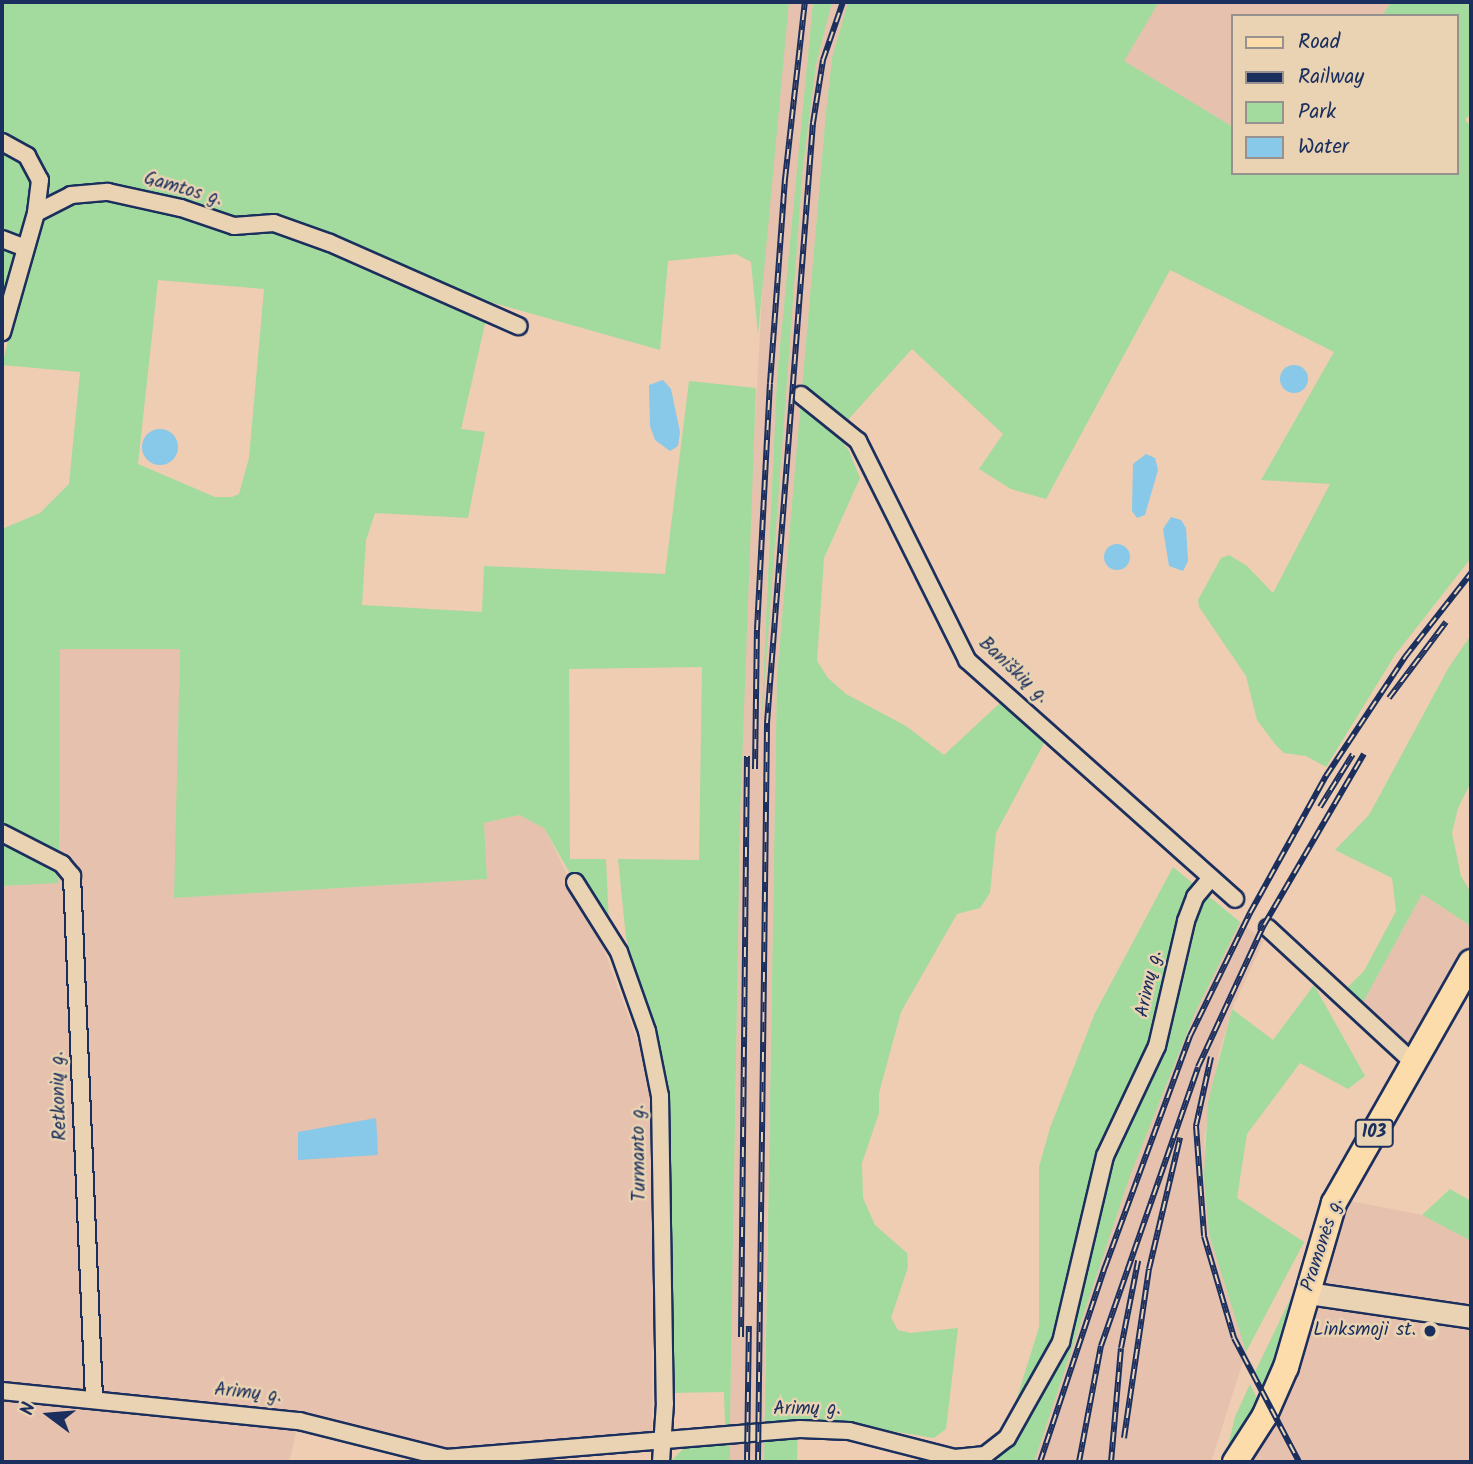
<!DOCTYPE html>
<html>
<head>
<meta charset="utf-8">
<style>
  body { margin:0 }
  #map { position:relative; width:1473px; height:1464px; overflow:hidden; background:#eecdb2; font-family:Kalam,sans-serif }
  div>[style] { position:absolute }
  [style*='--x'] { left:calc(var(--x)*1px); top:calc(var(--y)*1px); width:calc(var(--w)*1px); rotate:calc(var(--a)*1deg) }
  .built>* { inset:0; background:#e6c1ad; transform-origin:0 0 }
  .green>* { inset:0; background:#a3da9e }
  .water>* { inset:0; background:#88c8e8 }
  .round { border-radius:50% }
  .roads { filter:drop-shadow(2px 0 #1b2f5e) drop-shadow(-2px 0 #1b2f5e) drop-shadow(0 2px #1b2f5e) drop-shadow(0 -2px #1b2f5e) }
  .minor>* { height:16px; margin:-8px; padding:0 8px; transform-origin:8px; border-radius:8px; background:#e9d3b2 }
  .secondary>* { height:21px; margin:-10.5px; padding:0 10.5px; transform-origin:10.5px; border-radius:10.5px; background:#e9d3b2 }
  .primary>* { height:24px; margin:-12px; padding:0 12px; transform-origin:12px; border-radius:12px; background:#fddcac }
  .rail>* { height:6px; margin-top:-3px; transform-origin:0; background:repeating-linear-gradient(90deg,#e9d3b2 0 10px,#1b2f5e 0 20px); box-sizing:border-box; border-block:2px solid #1b2f5e }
  .dots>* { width:19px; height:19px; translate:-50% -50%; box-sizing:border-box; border:4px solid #e9d3b2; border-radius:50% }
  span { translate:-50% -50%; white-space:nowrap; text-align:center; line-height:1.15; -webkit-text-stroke:5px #e9d3b2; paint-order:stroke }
  .shield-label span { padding:2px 5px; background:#e9d3b2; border:2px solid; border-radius:5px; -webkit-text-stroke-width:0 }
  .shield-label { font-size:18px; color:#1b2f5e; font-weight:700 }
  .street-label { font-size:19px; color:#1b2f5e }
  .poi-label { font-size:19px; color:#1b2f5e }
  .right { translate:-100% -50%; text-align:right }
  .frame { position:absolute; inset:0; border:4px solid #1b2f5e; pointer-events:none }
  .legend { position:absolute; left:1231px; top:14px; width:228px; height:161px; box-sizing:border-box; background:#e9d3b2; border:2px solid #979190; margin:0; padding:9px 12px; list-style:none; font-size:21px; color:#1b2f5e }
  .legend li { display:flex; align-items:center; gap:14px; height:35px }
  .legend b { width:35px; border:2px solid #979190 }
  .north { position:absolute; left:14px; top:1380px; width:70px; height:70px; -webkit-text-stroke:5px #e9d3b2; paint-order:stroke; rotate:286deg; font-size:19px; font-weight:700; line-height:28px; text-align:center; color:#1b2f5e }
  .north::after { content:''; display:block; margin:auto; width:24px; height:32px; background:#1b2f5e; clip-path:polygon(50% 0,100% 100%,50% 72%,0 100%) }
</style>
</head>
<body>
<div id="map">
  <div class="built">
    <div style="clip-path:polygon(789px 2px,813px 2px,777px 378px,762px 702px,803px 166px,816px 65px,832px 2px,848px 2px,832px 58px,826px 112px,777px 676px,764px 1424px,730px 1425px,740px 819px,752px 478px,764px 259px)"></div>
    <div style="clip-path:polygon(1159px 2px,1391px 2px,1382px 16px,1233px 16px,1233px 127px,1123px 61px)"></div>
    <div style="clip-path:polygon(60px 649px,180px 649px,175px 898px,487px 879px,484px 823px,519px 815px,544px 828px,602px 944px,645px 1062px,654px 1102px,652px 1436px,450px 1451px,301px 1412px,289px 1462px,2px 1462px,2px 886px,58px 882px)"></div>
    <div style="clip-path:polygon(1422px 894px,1471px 926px,1471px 944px,1417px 1043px,1400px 1043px,1361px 1006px)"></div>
    <div style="clip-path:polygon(1240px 922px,1264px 940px,1232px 1009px,1219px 1053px,1204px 1140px,1209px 1234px,1246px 1352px,1211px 1462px,1034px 1462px,1130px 1176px,1195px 1013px)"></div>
    <div style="clip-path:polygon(1346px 1200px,1422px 1215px,1471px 1241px,1471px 1462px,1252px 1462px,1301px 1366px)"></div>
    <div style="left:764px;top:1438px;width:24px;height:34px;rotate:90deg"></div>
  </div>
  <div class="green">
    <div style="clip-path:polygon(evenodd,2px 2px,789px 2px,758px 335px,751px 262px,736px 254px,668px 261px,660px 350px,490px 302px,461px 429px,485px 432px,468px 518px,375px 513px,366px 540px,362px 605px,482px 612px,484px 566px,665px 574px,689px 381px,756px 388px,740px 819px,730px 1425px,725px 1426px,724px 1392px,670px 1393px,658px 1048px,626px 938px,618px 859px,699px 860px,702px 667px,569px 669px,570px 859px,606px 859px,609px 923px,575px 882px,544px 828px,519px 815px,484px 823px,487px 879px,174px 898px,180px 649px,60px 649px,59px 852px,2px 825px,2px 529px,40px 513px,69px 484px,80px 372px,2px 365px,46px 192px,46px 174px,37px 156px,2px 135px,2px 2px,158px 280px,264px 289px,249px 458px,239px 494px,232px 497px,215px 497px,138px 464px,158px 280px)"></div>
    <div style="clip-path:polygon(813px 2px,832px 2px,816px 65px,803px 166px,761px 729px,777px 378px)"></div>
    <div style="clip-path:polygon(848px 2px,1159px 2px,1124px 61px,1233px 127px,1233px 173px,1457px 173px,1457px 16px,1382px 16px,1391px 2px,1471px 2px,1471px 113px,1465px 120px,1471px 126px,1471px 558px,1395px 655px,1326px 767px,1306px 756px,1284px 753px,1275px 744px,1257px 720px,1246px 676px,1199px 607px,1198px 600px,1221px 558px,1229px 555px,1247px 566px,1273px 593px,1330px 484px,1261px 480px,1334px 352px,1170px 270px,1046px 499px,1011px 489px,979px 469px,1003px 434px,912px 349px,836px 433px,849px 451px,860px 478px,824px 558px,817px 661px,828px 678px,846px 694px,906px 726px,944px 755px,1002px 701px,1044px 743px,996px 833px,990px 893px,980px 908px,957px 914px,901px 1012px,879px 1093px,879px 1113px,862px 1163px,863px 1198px,875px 1225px,907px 1253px,908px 1267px,891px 1318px,898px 1330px,910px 1333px,958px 1328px,946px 1429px,934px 1438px,855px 1425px,798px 1422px,797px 1462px,764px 1462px,777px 676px,826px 112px,832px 58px)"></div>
    <div style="clip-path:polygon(2px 147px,17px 156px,33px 182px,32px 204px,2px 305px)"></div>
    <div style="clip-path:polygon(1471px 635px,1471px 782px,1458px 808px,1452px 833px,1461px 876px,1471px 893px,1471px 926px,1422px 894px,1361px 1006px,1343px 992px,1364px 971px,1396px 911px,1392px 878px,1335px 850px,1369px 815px,1449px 667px)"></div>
    <div style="clip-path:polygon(2px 841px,53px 869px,59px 873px,58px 883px,2px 886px)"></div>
    <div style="clip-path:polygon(1173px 867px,1240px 922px,1195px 1013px,1130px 1176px,1034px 1462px,997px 1462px,1039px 1327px,1039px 1167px,1050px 1128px,1095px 1013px)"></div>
    <div style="clip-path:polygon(1314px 985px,1365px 1076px,1348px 1089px,1300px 1063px,1247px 1134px,1237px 1198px,1304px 1242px,1246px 1352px,1209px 1234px,1204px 1175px,1208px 1102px,1232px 1009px,1273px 1040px)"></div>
    <div style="clip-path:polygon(1450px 1189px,1471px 1201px,1471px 1241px,1422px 1215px)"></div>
    <div style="clip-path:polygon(1298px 1283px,1266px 1397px,1255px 1372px)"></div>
    <div style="clip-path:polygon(1250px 1384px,1261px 1407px,1226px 1454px,1235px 1417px)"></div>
    <div style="clip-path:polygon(730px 1439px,730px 1462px,670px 1462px,685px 1447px)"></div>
  </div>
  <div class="water">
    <div class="round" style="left:1280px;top:365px;width:28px;height:28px"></div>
    <div style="clip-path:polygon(663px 380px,671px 389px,680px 432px,678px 446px,670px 451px,655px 440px,650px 426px,649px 385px)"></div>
    <div class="round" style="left:142px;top:429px;width:36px;height:36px"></div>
    <div style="clip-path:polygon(1146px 454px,1155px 458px,1158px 470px,1145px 515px,1137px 518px,1132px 511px,1133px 464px)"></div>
    <div style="clip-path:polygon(1171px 517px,1181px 520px,1186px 528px,1188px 561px,1183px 571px,1169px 566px,1163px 529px)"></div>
    <div class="round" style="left:1104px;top:544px;width:26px;height:26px"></div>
    <div style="clip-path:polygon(376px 1118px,378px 1155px,298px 1160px,298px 1132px)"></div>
  </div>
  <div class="roads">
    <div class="minor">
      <div style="--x:2;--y:142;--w:29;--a:29"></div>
      <div style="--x:27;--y:156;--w:27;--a:62"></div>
      <div style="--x:40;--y:180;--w:33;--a:97"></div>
      <div style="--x:36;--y:213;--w:124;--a:105.9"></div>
      <div style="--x:36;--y:213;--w:39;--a:-27"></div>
      <div style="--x:71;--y:195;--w:37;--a:-5"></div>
      <div style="--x:108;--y:192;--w:75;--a:12.4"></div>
      <div style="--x:181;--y:208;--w:56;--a:18.8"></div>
      <div style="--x:234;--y:226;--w:40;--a:-4.3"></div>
      <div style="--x:274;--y:223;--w:59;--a:19.7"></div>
      <div style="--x:330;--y:243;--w:206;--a:23.8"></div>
      <div style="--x:2;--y:239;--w:25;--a:21"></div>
      <div style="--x:801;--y:395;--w:73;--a:38.9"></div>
      <div style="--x:858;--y:441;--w:245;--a:63.5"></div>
      <div style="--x:967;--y:660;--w:359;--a:41.7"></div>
      <div style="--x:2;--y:833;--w:68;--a:27.3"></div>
      <div style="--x:62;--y:864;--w:16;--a:50"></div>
      <div style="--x:72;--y:876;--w:523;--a:87.59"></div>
      <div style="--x:575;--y:882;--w:83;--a:57.8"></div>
      <div style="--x:619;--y:952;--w:84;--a:70.5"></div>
      <div style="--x:647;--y:1031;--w:66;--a:78.7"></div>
      <div style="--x:660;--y:1096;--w:307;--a:89.1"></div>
      <div style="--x:665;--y:1403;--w:59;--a:93.9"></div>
      <div style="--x:1268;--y:928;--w:199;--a:42.8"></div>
      <div style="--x:2;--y:1391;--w:299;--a:5.8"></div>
      <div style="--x:299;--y:1421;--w:152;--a:14.1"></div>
      <div style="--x:446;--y:1458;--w:355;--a:-4.7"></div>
      <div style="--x:800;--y:1429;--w:49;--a:2.3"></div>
      <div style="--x:849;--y:1431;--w:109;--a:14.3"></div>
      <div style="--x:955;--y:1458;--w:30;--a:-6"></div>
      <div style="--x:985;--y:1455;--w:28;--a:-38"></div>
      <div style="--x:1007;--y:1438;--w:110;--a:-60.6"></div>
      <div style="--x:1061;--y:1342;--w:191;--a:-76.7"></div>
      <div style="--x:1105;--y:1156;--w:122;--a:-64.7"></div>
      <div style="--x:1157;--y:1046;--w:128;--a:-76.9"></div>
      <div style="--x:1186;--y:921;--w:26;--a:-69"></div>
      <div style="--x:1195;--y:897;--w:25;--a:-50"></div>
    </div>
    <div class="secondary">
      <div style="--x:1307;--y:1293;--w:166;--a:8.3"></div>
    </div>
    <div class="primary">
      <div style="--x:1235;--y:1462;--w:54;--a:-57.2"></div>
      <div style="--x:1264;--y:1417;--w:55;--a:-66.3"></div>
      <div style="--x:1286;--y:1367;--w:171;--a:-73.7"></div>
      <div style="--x:1334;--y:1203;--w:277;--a:-60.4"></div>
    </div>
  </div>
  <div class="rail">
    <div style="--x:1389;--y:698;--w:95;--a:-53.1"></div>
    <div style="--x:755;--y:769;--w:139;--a:-89.2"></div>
    <div style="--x:757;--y:630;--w:247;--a:-87"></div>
    <div style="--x:770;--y:383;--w:205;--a:-85.8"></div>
    <div style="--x:785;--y:179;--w:178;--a:-83.6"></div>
    <div style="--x:1320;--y:807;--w:62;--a:-58.1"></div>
    <div style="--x:1211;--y:1057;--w:71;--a:102.3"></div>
    <div style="--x:1196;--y:1126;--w:110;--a:85.8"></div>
    <div style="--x:1204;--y:1236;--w:106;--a:73.6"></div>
    <div style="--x:1234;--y:1338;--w:140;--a:62.3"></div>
    <div style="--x:741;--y:1337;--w:581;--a:-89.41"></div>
    <div style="--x:1124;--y:1438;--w:171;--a:-81.6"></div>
    <div style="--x:1149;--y:1269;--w:135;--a:-76.7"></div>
    <div style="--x:747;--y:1462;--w:136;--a:-89.2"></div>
    <div style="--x:758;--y:1462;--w:739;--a:-89.3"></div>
    <div style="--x:767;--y:723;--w:602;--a:-85.62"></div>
    <div style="--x:813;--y:123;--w:64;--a:-81"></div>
    <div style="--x:823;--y:60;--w:61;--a:-71"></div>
    <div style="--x:1040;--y:1462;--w:206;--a:-71.6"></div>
    <div style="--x:1105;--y:1267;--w:246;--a:-69.8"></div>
    <div style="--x:1190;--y:1036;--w:137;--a:-64"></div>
    <div style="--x:1250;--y:913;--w:157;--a:-61"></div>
    <div style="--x:1326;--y:776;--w:143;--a:-56.4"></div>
    <div style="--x:1405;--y:657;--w:107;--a:-51.8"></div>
    <div style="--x:1079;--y:1462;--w:118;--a:-79.3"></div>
    <div style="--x:1101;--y:1346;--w:295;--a:-70.8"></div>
    <div style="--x:1198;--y:1067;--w:157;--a:-65.1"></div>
    <div style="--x:1264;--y:925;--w:198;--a:-59.7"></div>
    <div style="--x:1111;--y:1462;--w:114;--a:-85"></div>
    <div style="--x:1121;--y:1348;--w:89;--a:-78.9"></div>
  </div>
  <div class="dots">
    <div style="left:1430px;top:1331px;background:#1b2f5e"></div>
  </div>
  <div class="shield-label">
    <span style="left:1374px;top:1133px">103</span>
  </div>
  <div class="street-label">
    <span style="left:183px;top:190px;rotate:16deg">Gamtos g.</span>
    <span style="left:1013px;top:671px;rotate:43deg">Baniškių g.</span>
    <span style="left:1150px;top:984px;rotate:-78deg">Arimų g.</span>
    <span style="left:60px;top:1096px;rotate:-92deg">Retkonių g.</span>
    <span style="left:640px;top:1153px;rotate:-91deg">Turmanto g.</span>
    <span style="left:1323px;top:1245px;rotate:-72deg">Pramonės g.</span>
    <span style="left:248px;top:1394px;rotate:6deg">Arimų g.</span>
    <span style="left:807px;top:1410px">Arimų g.</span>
  </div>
  <div class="poi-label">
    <span class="right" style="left:1416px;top:1331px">Linksmoji st.</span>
  </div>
  <div class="frame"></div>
  <ul class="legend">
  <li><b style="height:9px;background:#fddcac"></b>Road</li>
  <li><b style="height:9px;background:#1b2f5e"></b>Railway</li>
  <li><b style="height:19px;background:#a3da9e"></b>Park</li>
  <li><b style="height:19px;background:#88c8e8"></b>Water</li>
  </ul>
  <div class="north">N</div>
</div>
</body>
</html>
